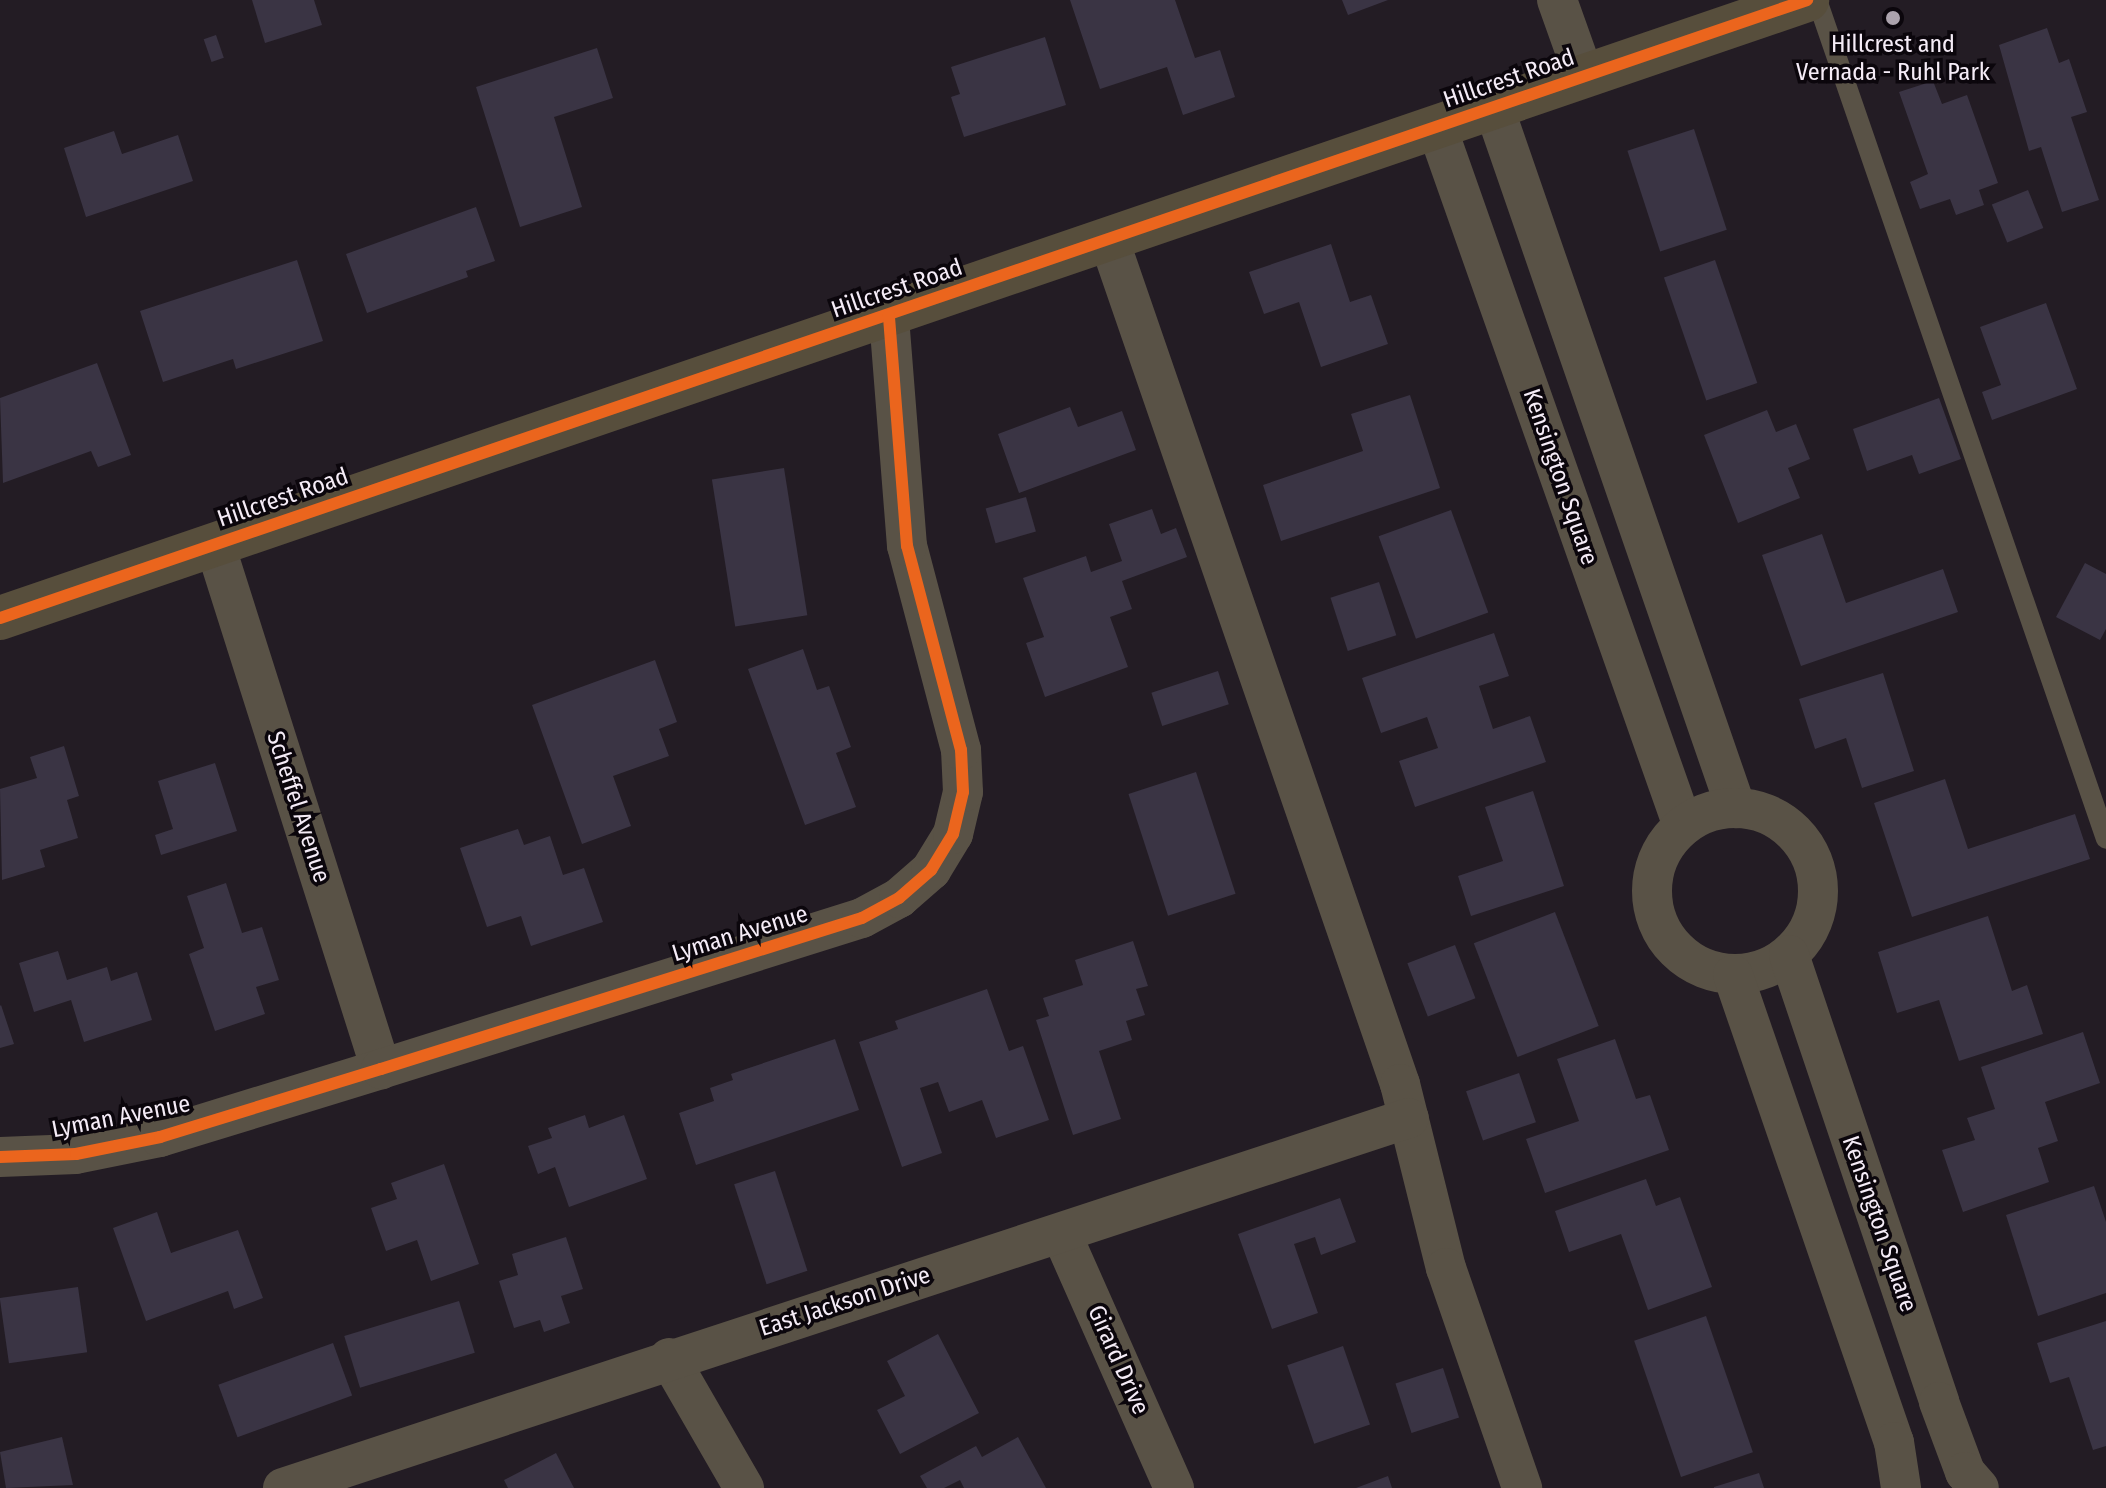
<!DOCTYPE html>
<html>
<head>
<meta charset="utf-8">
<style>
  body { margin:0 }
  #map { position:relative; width:2106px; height:1488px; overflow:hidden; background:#231c24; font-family:"Fira Sans Condensed",sans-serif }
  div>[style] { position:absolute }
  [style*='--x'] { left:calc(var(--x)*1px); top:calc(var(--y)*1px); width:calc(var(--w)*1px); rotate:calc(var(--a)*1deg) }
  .building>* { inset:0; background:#3a3444; transform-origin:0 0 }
  .lane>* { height:20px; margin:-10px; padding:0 10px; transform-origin:10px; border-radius:10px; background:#595246 }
  .street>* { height:40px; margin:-20px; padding:0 20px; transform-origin:20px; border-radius:20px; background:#595246 }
  .street>.ring { margin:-20px; padding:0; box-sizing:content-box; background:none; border:40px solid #595246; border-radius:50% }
  .secondary>* { height:44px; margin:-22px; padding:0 22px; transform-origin:22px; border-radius:22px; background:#574e3c }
  .cycleway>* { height:12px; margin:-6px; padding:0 6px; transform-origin:6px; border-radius:6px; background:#eb651d }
  .dots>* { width:22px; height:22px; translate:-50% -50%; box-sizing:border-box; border:4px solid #0b060c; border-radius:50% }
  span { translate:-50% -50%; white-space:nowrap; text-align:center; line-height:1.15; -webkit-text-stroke:7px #0b060c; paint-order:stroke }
  .poi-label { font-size:24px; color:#f5ecf7 }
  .street-label { font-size:24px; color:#f5ecf7 }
</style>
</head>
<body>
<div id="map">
  <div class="building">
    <div style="clip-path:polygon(252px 0,314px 0,322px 25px,265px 43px)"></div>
    <div style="clip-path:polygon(1070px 0,1175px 0,1195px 58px,1220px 50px,1235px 97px,1183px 115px,1167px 67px,1100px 89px)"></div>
    <div style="clip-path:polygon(1342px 0,1388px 0,1348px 15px)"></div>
    <div style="clip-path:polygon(2047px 28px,2059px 63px,2069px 59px,2087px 112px,2071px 117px,2099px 200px,2062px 212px,2041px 147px,2029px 151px,1999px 45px)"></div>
    <div style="left:216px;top:35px;width:24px;height:13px;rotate:71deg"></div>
    <div style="clip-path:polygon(1045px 37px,1066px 105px,964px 137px,951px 97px,960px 94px,951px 67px)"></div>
    <div style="clip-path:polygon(597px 48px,613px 98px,554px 117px,582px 207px,520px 227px,476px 87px)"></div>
    <div style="clip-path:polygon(1933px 81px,1942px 104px,1967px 95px,1998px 183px,1979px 190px,1984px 205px,1956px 215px,1950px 199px,1920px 209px,1910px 182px,1928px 174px,1899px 92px)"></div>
    <div style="left:1694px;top:129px;width:106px;height:70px;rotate:72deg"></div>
    <div style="clip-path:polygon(114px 131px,122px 154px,178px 135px,193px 181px,86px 217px,64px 148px)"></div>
    <div style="left:2028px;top:190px;width:41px;height:39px;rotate:68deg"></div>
    <div style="clip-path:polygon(476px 207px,495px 261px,466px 271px,468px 277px,367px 313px,346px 254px)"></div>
    <div style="clip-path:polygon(1331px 244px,1350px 302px,1371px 295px,1388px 344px,1321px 367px,1299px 302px,1264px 314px,1249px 272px)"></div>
    <div style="clip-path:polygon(297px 260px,323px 341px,236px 369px,233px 359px,163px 382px,140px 311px)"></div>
    <div style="left:1715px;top:260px;width:130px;height:54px;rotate:71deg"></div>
    <div style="clip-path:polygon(2046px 303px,2077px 389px,1992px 420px,1982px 392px,2001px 385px,1980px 327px)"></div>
    <div style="clip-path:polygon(97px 363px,131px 455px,98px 467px,91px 451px,3px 483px,0 398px)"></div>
    <div style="clip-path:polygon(1410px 395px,1440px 488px,1281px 541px,1263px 485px,1363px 451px,1351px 414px)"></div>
    <div style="clip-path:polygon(1939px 398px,1961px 459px,1919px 474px,1912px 455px,1867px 471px,1853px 429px)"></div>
    <div style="clip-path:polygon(1070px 407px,1078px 427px,1122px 411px,1136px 450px,1019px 493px,998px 434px)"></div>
    <div style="clip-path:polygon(1767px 410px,1776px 432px,1796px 424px,1810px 459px,1788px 468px,1800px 498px,1738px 523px,1704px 435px)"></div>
    <div style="left:784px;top:468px;width:149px;height:73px;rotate:81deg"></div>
    <div style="left:1026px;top:497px;width:36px;height:42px;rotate:74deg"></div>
    <div style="clip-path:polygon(1152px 509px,1161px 534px,1176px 528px,1187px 557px,1122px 581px,1132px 609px,1110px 617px,1128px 667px,1045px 697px,1026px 643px,1044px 637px,1023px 578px,1086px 556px,1091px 572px,1122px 561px,1109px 524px)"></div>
    <div style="left:1451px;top:510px;width:109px;height:77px;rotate:70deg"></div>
    <div style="clip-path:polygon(1822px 534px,1846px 603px,1943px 569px,1958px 612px,1801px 666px,1762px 555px)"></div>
    <div style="clip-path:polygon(2085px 563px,2106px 574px,2106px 629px,2100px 640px,2056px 617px)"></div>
    <div style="left:1379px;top:582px;width:56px;height:51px;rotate:72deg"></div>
    <div style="clip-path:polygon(1494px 633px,1509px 676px,1479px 686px,1493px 729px,1530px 716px,1546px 762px,1415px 807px,1399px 761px,1438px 748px,1427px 717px,1381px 733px,1362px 678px)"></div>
    <div style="clip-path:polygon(803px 649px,817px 690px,829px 686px,851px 747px,836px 753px,856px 807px,805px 825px,748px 669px)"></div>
    <div style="clip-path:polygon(655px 660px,677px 722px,659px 729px,669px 756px,613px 776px,631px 826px,582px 844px,532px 705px)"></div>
    <div style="left:1218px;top:671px;width:35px;height:70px;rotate:72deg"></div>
    <div style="clip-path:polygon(1883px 673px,1914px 771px,1862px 788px,1846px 738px,1815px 749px,1799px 699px)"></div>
    <div style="clip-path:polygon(64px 746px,79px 796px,67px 800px,78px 838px,40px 850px,45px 867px,2px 880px,0 789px,37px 778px,30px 757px)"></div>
    <div style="clip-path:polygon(215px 763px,237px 831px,161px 855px,155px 835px,173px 829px,158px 781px)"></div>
    <div style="left:1196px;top:772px;width:128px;height:71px;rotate:72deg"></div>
    <div style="clip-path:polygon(1945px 779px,1968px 849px,2075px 814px,2090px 859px,1912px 917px,1874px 803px)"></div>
    <div style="clip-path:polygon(1533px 791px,1564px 886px,1471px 916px,1458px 876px,1503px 861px,1485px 807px)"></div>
    <div style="clip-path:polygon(518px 829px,524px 845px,550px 836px,563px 875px,584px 868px,603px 922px,531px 946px,521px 916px,487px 927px,460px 848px)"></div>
    <div style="clip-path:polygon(226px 883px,242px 933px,262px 927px,279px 980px,256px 987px,265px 1014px,215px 1031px,189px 954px,204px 948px,187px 896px)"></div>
    <div style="left:1555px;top:912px;width:122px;height:87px;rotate:69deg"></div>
    <div style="clip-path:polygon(1988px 916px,2012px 991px,2027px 985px,2043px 1034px,1959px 1061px,1939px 1000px,1897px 1013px,1878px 952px)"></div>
    <div style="clip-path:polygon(1133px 941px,1148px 986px,1136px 989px,1145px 1015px,1126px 1021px,1132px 1040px,1099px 1051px,1121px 1119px,1073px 1135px,1036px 1020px,1049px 1016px,1043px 998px,1083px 985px,1075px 960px)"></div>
    <div style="left:1455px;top:945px;width:57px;height:51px;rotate:69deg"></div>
    <div style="clip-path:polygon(58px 951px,67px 980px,107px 967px,111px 981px,137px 972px,152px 1020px,84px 1042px,71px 1000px,34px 1012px,19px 963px)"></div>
    <div style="clip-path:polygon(987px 989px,1009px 1051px,1023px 1046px,1049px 1120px,996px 1138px,982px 1100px,949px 1112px,938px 1082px,920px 1088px,942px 1153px,902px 1167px,859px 1042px,898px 1029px,895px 1021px)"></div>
    <div style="clip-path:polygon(1px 1005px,14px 1044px,0 1048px,0 1006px)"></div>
    <div style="clip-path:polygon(2083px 1032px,2100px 1083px,2045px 1102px,2058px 1141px,2038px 1148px,2049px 1182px,1963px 1212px,1942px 1150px,1975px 1140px,1967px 1118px,1995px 1109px,1981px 1067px)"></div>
    <div style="clip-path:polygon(835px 1039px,859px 1110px,696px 1165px,679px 1113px,714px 1101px,710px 1088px,733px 1080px,731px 1074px)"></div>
    <div style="clip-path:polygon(1615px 1039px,1636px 1099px,1650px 1095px,1669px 1150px,1545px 1193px,1526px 1139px,1579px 1121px,1557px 1059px)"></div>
    <div style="left:1519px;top:1073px;width:52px;height:56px;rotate:71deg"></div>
    <div style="clip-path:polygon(585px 1115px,589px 1128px,624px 1115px,647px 1179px,569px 1207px,555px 1167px,538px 1174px,528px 1146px,552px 1138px,548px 1128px)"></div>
    <div style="clip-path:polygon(444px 1164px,479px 1264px,431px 1281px,417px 1240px,386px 1251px,371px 1208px,397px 1199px,391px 1183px)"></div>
    <div style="left:775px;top:1171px;width:105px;height:43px;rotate:72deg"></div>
    <div style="clip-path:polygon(1646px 1179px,1656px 1206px,1680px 1197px,1712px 1287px,1648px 1310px,1621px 1234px,1569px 1252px,1555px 1211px)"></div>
    <div style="clip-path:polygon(2094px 1186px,2106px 1222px,2106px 1293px,2038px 1316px,2006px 1215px)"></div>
    <div style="clip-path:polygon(1340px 1198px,1356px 1242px,1321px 1255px,1315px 1237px,1294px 1244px,1318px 1313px,1272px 1329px,1238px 1234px)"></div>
    <div style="clip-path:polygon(157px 1212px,171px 1253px,238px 1230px,263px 1298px,234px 1309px,228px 1291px,146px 1321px,113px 1228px)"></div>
    <div style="clip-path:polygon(566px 1237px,583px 1289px,561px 1296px,570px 1323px,544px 1332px,540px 1320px,514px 1328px,499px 1281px,518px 1275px,512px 1254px)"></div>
    <div style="left:78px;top:1287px;width:66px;height:79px;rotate:82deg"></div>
    <div style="left:459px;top:1301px;width:54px;height:120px;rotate:73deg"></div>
    <div style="left:1706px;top:1316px;width:144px;height:76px;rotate:71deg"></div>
    <div style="clip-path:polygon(2106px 1321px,2106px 1446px,2093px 1450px,2069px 1377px,2050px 1383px,2037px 1343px)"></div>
    <div style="clip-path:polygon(938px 1334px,979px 1413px,900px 1454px,877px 1410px,905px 1396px,887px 1361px)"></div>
    <div style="left:333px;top:1343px;width:56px;height:122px;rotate:70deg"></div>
    <div style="left:1343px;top:1346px;width:83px;height:59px;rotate:71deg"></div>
    <div style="left:1443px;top:1368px;width:52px;height:50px;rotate:72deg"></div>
    <div style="clip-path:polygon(62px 1437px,73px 1485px,6px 1488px,0 1452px)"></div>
    <div style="clip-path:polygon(1018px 1437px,1046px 1488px,964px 1488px,960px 1480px,944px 1488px,927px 1488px,920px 1476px,976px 1446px,982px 1457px)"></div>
    <div style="clip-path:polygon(556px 1453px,574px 1488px,508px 1488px,504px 1480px)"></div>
    <div style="clip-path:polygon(1759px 1473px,1764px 1488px,1714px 1488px,1714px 1487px)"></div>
    <div style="clip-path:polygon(1388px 1476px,1392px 1488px,1356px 1488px)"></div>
  </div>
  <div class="lane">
    <div style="--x:1817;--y:0;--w:887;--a:70.99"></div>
  </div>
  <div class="street">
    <div style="--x:1557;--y:0;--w:81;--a:70.4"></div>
    <div style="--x:1494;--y:108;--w:741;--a:70.93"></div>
    <div style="--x:1437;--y:128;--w:740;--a:70.59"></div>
    <div style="--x:1109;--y:240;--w:893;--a:70.98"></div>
    <div style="--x:1400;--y:1084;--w:190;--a:76"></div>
    <div style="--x:1446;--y:1268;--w:233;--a:70.9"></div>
    <div style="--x:215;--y:545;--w:550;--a:72.42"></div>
    <div class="ring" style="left:1652px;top:808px;width:126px;height:126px"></div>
    <div style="--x:1789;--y:955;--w:471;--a:71.4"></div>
    <div style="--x:1939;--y:1402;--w:75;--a:69.6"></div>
    <div style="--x:1965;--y:1472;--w:21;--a:49"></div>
    <div style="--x:1733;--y:975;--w:494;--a:71"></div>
    <div style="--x:1894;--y:1442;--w:47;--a:81.3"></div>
    <div style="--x:0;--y:1157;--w:76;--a:-2.3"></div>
    <div style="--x:76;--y:1154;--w:86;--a:-11.4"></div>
    <div style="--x:160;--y:1137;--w:231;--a:-17.1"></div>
    <div style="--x:381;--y:1069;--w:504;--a:-17.43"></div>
    <div style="--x:862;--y:918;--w:42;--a:-28.4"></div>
    <div style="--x:899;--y:898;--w:43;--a:-41.2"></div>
    <div style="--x:931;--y:870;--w:42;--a:-58.6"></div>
    <div style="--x:953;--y:834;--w:43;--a:-76.6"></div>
    <div style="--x:963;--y:792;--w:42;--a:-92.7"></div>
    <div style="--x:961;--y:750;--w:211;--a:-104.8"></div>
    <div style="--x:907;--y:546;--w:232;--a:-94.5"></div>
    <div style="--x:1061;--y:1233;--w:279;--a:66.1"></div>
    <div style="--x:669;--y:1358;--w:150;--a:60"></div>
    <div style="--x:283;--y:1488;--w:1185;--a:-18.19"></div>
  </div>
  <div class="secondary">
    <div style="--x:0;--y:618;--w:1910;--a:-18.88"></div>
  </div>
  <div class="cycleway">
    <div style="--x:0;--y:618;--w:1910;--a:-18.88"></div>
    <div style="--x:0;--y:1157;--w:76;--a:-2.3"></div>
    <div style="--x:76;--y:1154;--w:86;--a:-11.4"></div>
    <div style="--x:160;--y:1137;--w:231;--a:-17.1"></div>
    <div style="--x:381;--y:1069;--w:504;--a:-17.43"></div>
    <div style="--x:862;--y:918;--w:42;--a:-28.4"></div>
    <div style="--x:899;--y:898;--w:43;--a:-41.2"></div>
    <div style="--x:931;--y:870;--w:42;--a:-58.6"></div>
    <div style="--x:953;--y:834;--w:43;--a:-76.6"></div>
    <div style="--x:963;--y:792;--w:42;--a:-92.7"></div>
    <div style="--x:961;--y:750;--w:211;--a:-104.8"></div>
    <div style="--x:907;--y:546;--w:232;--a:-94.5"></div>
  </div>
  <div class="dots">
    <div style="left:1893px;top:18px;background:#aca3ad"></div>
  </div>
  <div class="poi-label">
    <span style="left:1893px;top:59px">Hillcrest and<br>Vernada - Ruhl Park</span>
  </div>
  <div class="street-label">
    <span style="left:1509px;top:79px;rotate:-19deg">Hillcrest Road</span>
    <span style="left:897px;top:289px;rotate:-19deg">Hillcrest Road</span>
    <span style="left:1560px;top:477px;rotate:71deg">Kensington Square</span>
    <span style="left:283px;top:498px;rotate:-19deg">Hillcrest Road</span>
    <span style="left:298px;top:807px;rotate:72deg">Scheffel Avenue</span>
    <span style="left:740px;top:934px;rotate:-17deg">Lyman Avenue</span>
    <span style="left:121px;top:1117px;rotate:-11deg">Lyman Avenue</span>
    <span style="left:1879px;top:1224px;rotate:71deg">Kensington Square</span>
    <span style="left:845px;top:1302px;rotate:-18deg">East Jackson Drive</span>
    <span style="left:1118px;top:1360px;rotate:66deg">Girard Drive</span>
  </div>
</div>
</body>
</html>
